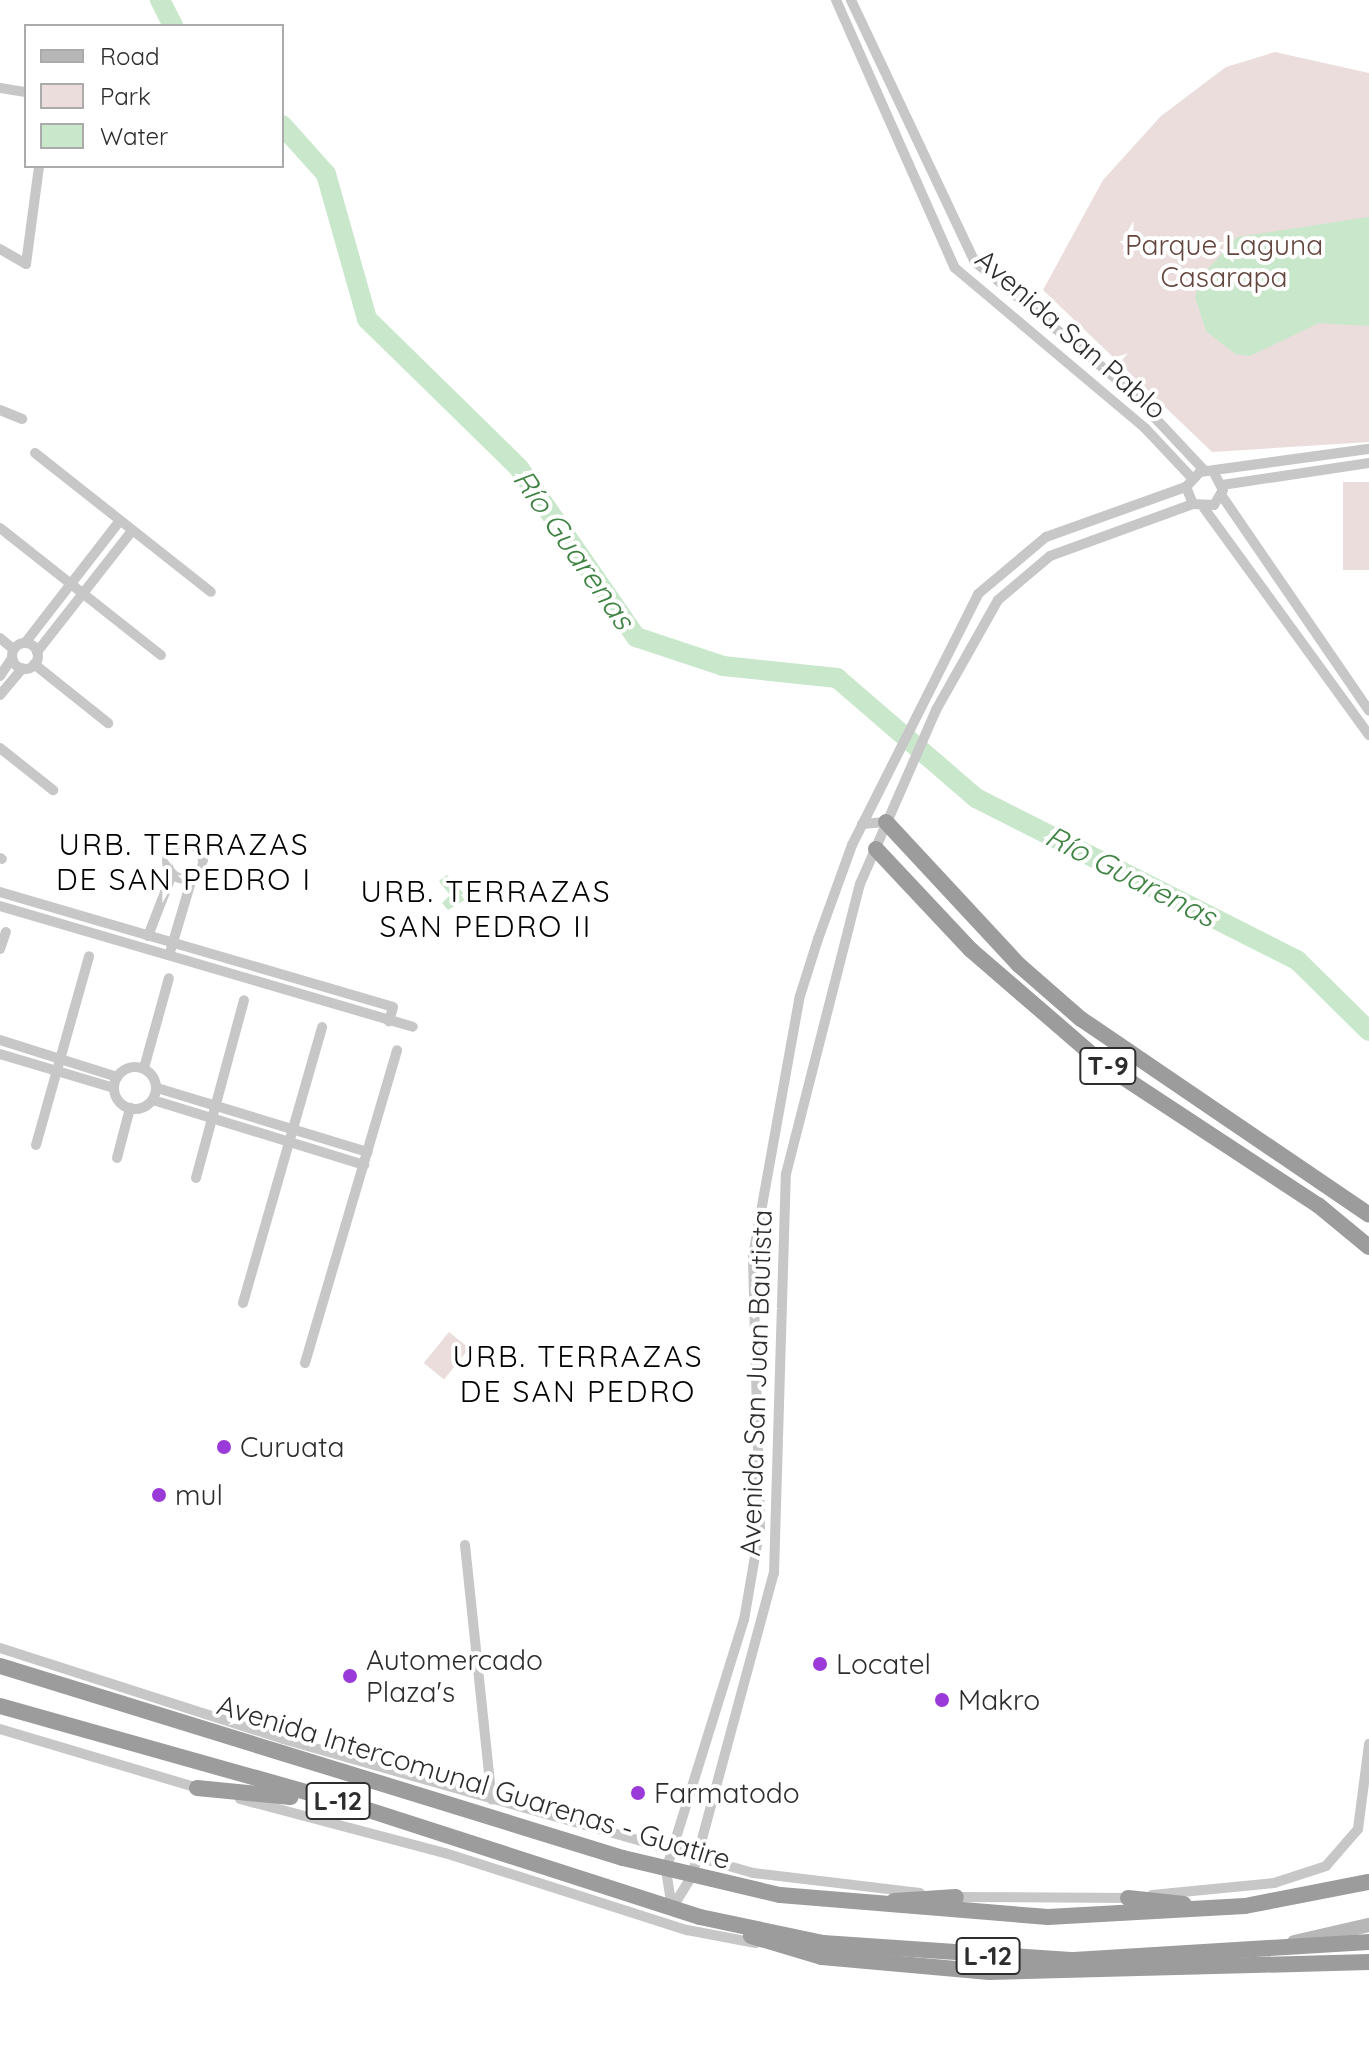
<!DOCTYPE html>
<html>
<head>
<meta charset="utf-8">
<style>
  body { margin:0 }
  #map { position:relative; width:1369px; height:2047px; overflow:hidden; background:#fff; font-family:Quicksand,sans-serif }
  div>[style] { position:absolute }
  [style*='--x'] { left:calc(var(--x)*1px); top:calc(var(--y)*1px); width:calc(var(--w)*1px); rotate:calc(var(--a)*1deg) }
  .green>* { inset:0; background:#eadddc; transform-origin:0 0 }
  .water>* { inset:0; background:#c9e8cb }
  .river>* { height:20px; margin:-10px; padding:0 10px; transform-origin:10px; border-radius:10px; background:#c9e8cb }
  .minor>* { height:10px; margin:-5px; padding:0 5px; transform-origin:5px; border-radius:5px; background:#c7c7c7 }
  .minor>.ring { margin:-5px; padding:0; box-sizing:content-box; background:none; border:10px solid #c7c7c7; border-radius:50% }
  .secondary>* { height:14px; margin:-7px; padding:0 7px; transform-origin:7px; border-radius:7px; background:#b7b7b7 }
  .trunk>* { height:16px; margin:-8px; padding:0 8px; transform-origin:8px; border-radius:8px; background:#9c9c9c }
  .dots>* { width:22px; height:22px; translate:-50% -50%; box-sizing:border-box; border:4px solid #fff; border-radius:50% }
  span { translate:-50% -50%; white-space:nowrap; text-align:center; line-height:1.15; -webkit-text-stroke:8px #fff; paint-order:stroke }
  .shield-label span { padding:2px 6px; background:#fff; border:2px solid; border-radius:6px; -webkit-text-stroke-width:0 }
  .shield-label { font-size:26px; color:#2d2d2d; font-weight:700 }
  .park-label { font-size:28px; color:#65463e }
  .street-label { font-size:28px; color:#2d2d2d }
  .poi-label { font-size:28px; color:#2d2d2d }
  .left { translate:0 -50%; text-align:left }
  .water-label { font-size:30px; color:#3f8343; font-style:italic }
  .neighbourhood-label { font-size:30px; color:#000; letter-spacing:2px }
  .legend { position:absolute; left:24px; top:24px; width:260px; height:144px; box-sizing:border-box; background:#fff; border:2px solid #ababab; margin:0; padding:10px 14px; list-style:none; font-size:24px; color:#2d2d2d }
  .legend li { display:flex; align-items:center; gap:16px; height:40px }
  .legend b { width:40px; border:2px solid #ababab }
</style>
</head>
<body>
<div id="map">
  <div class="green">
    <div style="clip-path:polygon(1275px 52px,1369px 73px,1369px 442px,1212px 452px,1043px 290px,1103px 180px,1161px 116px,1226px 67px)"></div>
    <div style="left:1343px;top:482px;width:26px;height:88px"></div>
    <div style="left:449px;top:1332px;width:26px;height:40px;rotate:39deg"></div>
  </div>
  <div class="water">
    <div style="clip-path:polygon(1369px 217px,1369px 326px,1319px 323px,1250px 356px,1235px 354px,1206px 331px,1195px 297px,1202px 276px,1237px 237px)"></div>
    <div style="clip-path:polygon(447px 875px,468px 898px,448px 910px,442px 903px,450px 895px,439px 881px)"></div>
  </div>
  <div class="river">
    <div style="--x:160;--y:0;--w:29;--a:63"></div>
    <div style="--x:282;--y:125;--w:66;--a:48.1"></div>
    <div style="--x:326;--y:174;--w:151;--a:74.2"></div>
    <div style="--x:367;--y:319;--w:213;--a:44.4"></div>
    <div style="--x:519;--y:468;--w:206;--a:55.3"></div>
    <div style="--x:636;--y:637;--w:92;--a:18.4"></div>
    <div style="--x:723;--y:666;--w:115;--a:6"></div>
    <div style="--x:837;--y:678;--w:184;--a:40.8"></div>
    <div style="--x:976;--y:798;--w:360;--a:26.8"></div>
    <div style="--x:1297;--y:960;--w:101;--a:44.6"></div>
  </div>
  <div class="minor">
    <div style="--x:836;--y:0;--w:293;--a:66.1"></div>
    <div style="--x:955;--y:268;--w:248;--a:40.1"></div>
    <div style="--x:1145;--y:428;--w:67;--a:46.8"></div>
    <div style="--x:851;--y:0;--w:290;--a:64.7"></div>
    <div style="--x:975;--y:262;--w:196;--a:39.6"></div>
    <div style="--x:1126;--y:387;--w:115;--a:46.8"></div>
    <div style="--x:0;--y:88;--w:26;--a:9"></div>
    <div style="--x:0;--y:249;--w:30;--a:30"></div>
    <div style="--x:26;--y:264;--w:99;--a:-82.4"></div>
    <div style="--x:0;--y:410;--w:24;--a:22"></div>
    <div style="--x:35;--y:453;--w:224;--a:38.3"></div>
    <div style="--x:1222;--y:485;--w:149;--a:-8.5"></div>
    <div style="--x:1222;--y:496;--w:260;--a:55.6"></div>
    <div style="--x:1193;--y:504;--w:18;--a:-112"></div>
    <div style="--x:1186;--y:487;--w:21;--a:-47"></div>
    <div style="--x:1200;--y:472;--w:171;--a:-7.8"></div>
    <div style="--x:1204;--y:508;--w:281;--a:54"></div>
    <div style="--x:0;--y:528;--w:205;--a:38.3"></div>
    <div style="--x:0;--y:638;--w:17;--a:40"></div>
    <div class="ring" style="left:12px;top:643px;width:16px;height:16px"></div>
    <div style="--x:25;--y:643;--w:153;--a:-52.2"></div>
    <div style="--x:37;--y:652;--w:152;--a:-51.9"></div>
    <div style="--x:34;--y:664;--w:95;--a:38.6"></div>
    <div style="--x:0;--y:676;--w:22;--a:-56"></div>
    <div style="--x:0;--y:695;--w:35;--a:-50"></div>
    <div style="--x:0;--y:748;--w:68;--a:38.4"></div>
    <div style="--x:862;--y:824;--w:24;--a:-5"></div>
    <div class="ring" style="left:167px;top:843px;width:26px;height:26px"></div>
    <div style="--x:0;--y:858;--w:2;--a:27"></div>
    <div style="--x:0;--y:892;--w:409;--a:16.3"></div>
    <div style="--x:393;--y:1007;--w:15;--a:106"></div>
    <div style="--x:0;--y:906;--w:430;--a:16.3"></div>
    <div style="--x:148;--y:936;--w:66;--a:-68.8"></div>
    <div style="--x:0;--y:949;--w:18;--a:-71"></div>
    <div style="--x:171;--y:949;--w:74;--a:-73.5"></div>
    <div style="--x:0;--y:1040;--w:123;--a:17.5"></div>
    <div style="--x:0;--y:1054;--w:119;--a:16.6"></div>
    <div class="ring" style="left:114px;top:1067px;width:32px;height:32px"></div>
    <div style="--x:144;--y:1068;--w:93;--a:-74.5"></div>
    <div style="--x:157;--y:1088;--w:220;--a:16.9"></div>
    <div style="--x:153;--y:1100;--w:221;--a:17.1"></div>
    <div style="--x:36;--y:1145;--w:196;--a:-74.3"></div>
    <div style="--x:117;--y:1158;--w:52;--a:-75.4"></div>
    <div style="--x:196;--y:1178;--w:184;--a:-74.9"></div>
    <div style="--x:243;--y:1303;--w:287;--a:-74"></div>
    <div style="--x:305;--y:1363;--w:326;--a:-73.6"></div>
    <div style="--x:465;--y:1545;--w:256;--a:84"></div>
    <div style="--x:0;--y:1648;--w:297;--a:17.8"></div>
    <div style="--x:283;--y:1739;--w:489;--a:15.9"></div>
    <div style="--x:753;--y:1873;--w:168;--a:6.8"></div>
    <div style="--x:0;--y:1729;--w:210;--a:16.6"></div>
    <div style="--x:240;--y:1799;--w:212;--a:14.8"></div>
    <div style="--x:445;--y:1853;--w:254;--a:17.7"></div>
    <div style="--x:687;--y:1930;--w:70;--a:10.7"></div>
    <div style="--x:1152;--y:1895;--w:123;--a:-5.6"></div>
    <div style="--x:1274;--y:1883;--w:55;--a:-18.1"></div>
    <div style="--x:1326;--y:1866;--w:49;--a:-49.1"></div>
    <div style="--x:1358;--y:1829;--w:86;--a:-82.6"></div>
    <div style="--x:952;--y:1897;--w:180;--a:0.3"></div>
    <div style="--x:672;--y:1908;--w:38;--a:-58"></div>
    <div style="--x:692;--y:1876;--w:314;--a:-74.9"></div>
    <div style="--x:774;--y:1573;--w:399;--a:-88.3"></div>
    <div style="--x:786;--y:1174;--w:299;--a:-75.7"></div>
    <div style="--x:860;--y:884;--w:190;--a:-66.4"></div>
    <div style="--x:936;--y:710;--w:126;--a:-60.6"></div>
    <div style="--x:998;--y:600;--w:68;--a:-40.2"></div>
    <div style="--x:1050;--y:556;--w:152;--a:-20"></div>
    <div style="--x:1193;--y:504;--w:21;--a:3"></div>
    <div style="--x:1214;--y:505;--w:17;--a:-59"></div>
    <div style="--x:1223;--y:490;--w:17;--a:-118"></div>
    <div style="--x:672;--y:1908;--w:38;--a:-99"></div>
    <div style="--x:666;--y:1870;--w:262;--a:-72.7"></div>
    <div style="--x:744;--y:1620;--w:94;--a:-80.2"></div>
    <div style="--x:760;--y:1527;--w:271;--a:-91.5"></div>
    <div style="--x:753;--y:1256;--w:264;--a:-79.8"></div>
    <div style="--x:800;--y:996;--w:60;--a:-72.5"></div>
    <div style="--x:818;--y:939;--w:100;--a:-70.1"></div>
    <div style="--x:852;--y:845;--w:281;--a:-63.3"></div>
    <div style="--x:978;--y:594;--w:89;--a:-40"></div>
    <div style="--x:1046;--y:537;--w:149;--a:-19.7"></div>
  </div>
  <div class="secondary">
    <div style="--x:1294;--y:1942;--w:77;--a:-12.8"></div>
  </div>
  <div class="trunk">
    <div style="--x:886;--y:822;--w:195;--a:47.1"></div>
    <div style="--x:1019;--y:965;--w:82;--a:41.1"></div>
    <div style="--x:1081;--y:1019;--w:348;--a:34.2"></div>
    <div style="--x:876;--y:849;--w:139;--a:46.8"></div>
    <div style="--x:971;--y:950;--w:174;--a:40.8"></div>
    <div style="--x:1103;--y:1064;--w:257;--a:33.3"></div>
    <div style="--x:1318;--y:1205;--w:66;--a:39.5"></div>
    <div style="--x:0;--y:1666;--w:652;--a:17.13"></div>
    <div style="--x:623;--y:1858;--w:161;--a:13.3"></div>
    <div style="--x:780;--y:1895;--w:269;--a:4.7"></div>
    <div style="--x:1048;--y:1917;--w:197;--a:-3.2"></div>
    <div style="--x:1245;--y:1906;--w:126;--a:-11"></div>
    <div style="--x:0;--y:1706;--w:370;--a:15.7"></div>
    <div style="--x:356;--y:1806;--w:361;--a:17.9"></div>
    <div style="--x:700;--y:1917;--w:126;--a:11.9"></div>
    <div style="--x:823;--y:1943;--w:252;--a:3.9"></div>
    <div style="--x:1074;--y:1960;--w:296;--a:-3.5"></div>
    <div style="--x:197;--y:1788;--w:94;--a:5.5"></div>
    <div style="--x:1128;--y:1898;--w:56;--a:6.1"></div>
    <div style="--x:894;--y:1901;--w:62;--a:-3.7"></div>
    <div style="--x:751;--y:1936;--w:74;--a:16.5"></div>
    <div style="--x:822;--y:1957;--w:168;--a:5.1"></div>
    <div style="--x:989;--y:1972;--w:380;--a:-1.5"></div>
  </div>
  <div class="dots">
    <div style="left:224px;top:1447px;background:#9a3bd9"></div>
    <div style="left:159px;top:1495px;background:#9a3bd9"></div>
    <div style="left:820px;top:1664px;background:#9a3bd9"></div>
    <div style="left:350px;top:1676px;background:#9a3bd9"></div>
    <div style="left:942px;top:1700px;background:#9a3bd9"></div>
    <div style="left:638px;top:1793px;background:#9a3bd9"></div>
  </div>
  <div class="shield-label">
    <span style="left:1108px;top:1066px">T-9</span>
    <span style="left:338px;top:1801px">L-12</span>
    <span style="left:988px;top:1956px">L-12</span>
  </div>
  <div class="park-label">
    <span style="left:1224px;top:261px">Parque Laguna<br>Casarapa</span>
  </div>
  <div class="street-label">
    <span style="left:1071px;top:334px;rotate:41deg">Avenida San Pablo</span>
    <span style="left:756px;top:1383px;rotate:-88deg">Avenida San Juan Bautista</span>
    <span style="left:474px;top:1782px;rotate:17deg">Avenida Intercomunal Guarenas - Guatire</span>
  </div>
  <div class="poi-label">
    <span class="left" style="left:240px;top:1447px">Curuata</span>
    <span class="left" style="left:175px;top:1495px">mul</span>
    <span class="left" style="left:366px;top:1676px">Automercado<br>Plaza's</span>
    <span class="left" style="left:836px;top:1664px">Locatel</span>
    <span class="left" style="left:958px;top:1700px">Makro</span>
    <span class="left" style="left:654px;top:1793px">Farmatodo</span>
  </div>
  <div class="water-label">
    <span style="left:574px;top:549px;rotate:55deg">Río Guarenas</span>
    <span style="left:1131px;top:876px;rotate:27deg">Río Guarenas</span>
  </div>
  <div class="neighbourhood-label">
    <span style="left:184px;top:861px">URB. TERRAZAS<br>DE SAN PEDRO I</span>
    <span style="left:486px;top:908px">URB. TERRAZAS<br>SAN PEDRO II</span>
    <span style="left:578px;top:1373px">URB. TERRAZAS<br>DE SAN PEDRO</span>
  </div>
  <ul class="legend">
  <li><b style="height:10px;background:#b7b7b7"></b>Road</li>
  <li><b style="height:22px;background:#eadddc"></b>Park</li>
  <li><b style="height:22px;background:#c9e8cb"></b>Water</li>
  </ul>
</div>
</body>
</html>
